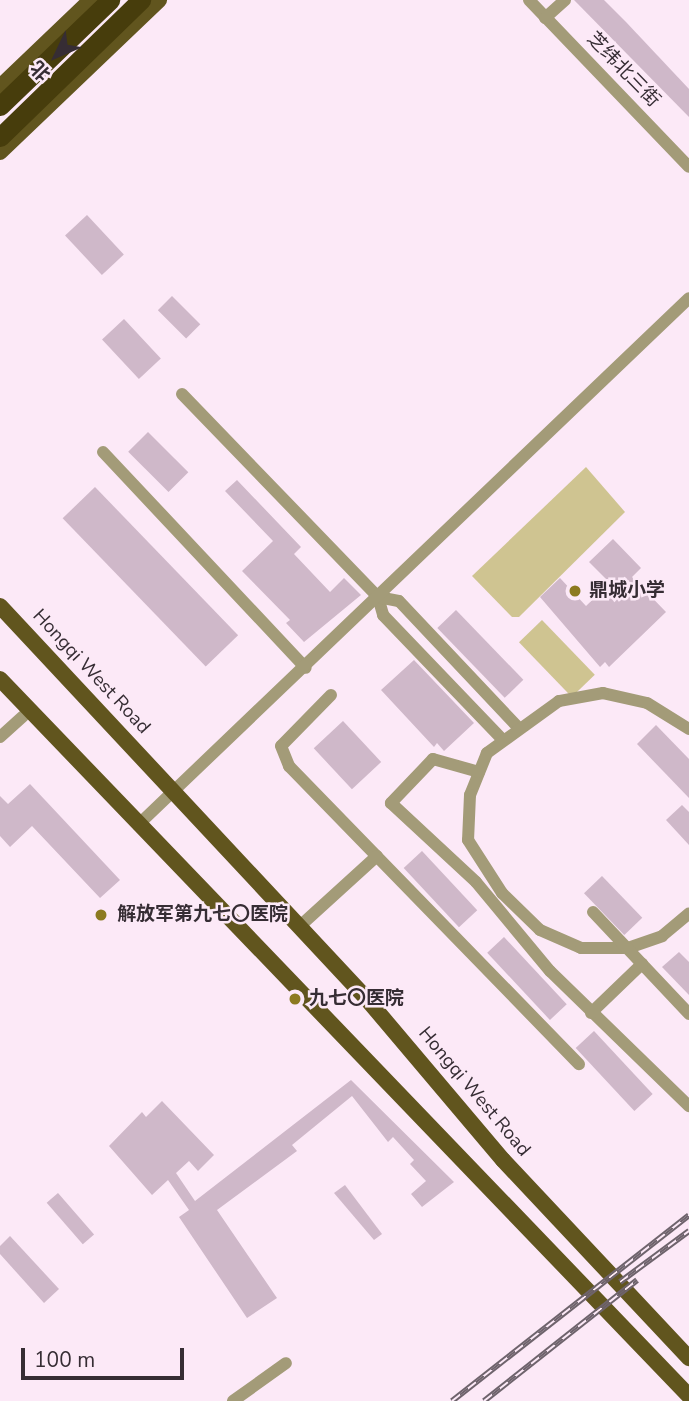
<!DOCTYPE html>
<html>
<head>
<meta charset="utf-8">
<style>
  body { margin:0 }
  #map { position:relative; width:689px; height:1401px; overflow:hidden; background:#fce9f7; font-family:"Nunito Sans","Noto Sans SC",sans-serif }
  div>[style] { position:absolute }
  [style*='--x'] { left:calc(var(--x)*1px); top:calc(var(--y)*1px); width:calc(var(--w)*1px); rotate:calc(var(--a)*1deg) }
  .green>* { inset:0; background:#cfc491; transform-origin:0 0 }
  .building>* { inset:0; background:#cfb8c9; transform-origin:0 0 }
  .minor>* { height:12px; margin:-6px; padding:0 6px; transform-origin:6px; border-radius:6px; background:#a39b78 }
  .major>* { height:16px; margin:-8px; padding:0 8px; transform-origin:8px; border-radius:8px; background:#61551e }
  .highway>* { height:19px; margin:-9.5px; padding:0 9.5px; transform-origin:9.5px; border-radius:9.5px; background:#473d0c }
  .rail>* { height:6px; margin-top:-3px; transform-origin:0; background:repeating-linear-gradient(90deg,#fce9f7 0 10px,#6e636c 0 20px); box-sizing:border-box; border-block:2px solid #6e636c }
  .dots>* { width:19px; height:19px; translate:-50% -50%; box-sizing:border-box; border:4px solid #fce9f7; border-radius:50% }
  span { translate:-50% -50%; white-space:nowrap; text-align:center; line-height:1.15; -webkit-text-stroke:5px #fce9f7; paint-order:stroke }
  .street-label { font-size:19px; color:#362d34 }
  .poi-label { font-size:19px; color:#362d34; font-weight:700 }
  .left { translate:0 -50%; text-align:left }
  .north { position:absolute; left:21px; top:21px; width:70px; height:70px; -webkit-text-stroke:5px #fce9f7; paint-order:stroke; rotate:226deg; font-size:19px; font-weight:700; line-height:28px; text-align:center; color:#362d34 }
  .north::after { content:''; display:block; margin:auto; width:24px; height:32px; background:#362d34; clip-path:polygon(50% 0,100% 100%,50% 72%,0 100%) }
  .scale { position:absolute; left:21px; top:1348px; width:163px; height:32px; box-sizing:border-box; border:4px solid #362d34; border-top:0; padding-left:9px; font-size:21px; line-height:24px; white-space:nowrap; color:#362d34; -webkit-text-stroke:5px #fce9f7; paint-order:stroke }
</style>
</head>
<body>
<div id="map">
  <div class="green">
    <div style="clip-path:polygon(586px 467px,625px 512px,519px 617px,512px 617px,472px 576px)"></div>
    <div style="left:542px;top:620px;width:76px;height:32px;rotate:46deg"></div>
  </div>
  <div class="building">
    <div style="clip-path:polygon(574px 0,604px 0,626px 22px,689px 89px,689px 117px)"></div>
    <div style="left:87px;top:215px;width:54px;height:30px;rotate:47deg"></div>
    <div style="left:172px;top:296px;width:40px;height:20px;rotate:45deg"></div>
    <div style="left:124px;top:319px;width:54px;height:30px;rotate:47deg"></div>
    <div style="left:148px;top:432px;width:57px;height:28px;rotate:45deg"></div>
    <div style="clip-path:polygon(237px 480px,301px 547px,294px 554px,330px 592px,344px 578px,361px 595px,304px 642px,286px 623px,290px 620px,242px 571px,273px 541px,225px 491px)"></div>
    <div style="left:95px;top:487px;width:206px;height:45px;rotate:46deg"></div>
    <div style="clip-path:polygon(613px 539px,641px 568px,632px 577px,666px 612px,609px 667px,605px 662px,600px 667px,540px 597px,560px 578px,586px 606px,610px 583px,589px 562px)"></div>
    <div style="left:456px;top:610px;width:97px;height:26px;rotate:46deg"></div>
    <div style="clip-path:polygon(414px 660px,474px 723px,444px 751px,437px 743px,434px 747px,381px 690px)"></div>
    <div style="left:343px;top:721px;width:56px;height:40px;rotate:47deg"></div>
    <div style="clip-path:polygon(656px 725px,689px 759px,689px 798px,637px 744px)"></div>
    <div style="clip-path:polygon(30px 784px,120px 880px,100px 898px,32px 826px,10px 847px,0 836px,0 796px,8px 804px)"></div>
    <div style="clip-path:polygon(682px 805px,689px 812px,689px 845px,666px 820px)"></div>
    <div style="left:422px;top:851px;width:81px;height:25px;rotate:47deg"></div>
    <div style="left:602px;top:876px;width:58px;height:25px;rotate:46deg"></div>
    <div style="left:504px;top:937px;width:92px;height:23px;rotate:47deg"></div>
    <div style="clip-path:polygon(679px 952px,689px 962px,689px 995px,662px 967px)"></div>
    <div style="left:594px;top:1031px;width:86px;height:25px;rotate:47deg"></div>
    <div style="clip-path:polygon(351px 1080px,454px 1182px,422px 1207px,411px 1194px,426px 1181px,410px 1164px,414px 1160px,393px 1137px,388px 1142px,352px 1096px,292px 1145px,297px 1151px,217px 1210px,277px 1298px,247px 1318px,179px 1217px,189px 1210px,168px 1180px,152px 1195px,109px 1146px,142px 1112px,146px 1117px,162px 1101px,214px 1155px,198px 1171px,189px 1161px,176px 1173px,195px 1201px)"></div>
    <div style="clip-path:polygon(345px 1185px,382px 1234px,374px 1240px,334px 1193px)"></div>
    <div style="left:58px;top:1193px;width:55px;height:15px;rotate:49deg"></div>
    <div style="clip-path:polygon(10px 1236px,59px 1289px,44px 1303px,0 1254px,0 1246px)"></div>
  </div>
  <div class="minor">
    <div style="--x:529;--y:0;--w:231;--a:46.2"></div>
    <div style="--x:545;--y:18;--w:27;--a:-42"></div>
    <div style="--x:182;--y:394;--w:282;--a:46"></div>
    <div style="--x:378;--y:597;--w:19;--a:74"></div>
    <div style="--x:383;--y:615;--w:172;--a:46.2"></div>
    <div style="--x:103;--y:452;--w:296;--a:46.8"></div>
    <div style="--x:378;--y:597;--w:21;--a:11"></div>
    <div style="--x:399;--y:601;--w:172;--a:46.7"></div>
    <div style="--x:331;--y:695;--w:71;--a:134.4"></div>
    <div style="--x:281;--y:746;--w:22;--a:68"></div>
    <div style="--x:289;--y:766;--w:416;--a:45.8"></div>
    <div style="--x:689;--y:729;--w:49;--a:-148.2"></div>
    <div style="--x:647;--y:703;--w:45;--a:-167.2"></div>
    <div style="--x:603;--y:693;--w:45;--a:169.7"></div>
    <div style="--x:559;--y:701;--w:89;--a:144.2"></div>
    <div style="--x:487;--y:753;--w:45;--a:112"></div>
    <div style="--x:470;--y:795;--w:45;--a:92.5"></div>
    <div style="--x:468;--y:840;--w:63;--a:57.3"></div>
    <div style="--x:502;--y:893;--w:53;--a:44.2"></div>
    <div style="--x:540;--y:930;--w:45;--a:23.7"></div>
    <div style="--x:581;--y:948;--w:47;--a:0"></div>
    <div style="--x:628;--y:948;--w:36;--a:-19"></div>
    <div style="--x:662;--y:936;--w:35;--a:-40"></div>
    <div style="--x:0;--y:737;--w:31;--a:-42"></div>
    <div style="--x:479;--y:772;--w:48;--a:-164.2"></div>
    <div style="--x:433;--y:759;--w:61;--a:133.7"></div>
    <div style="--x:391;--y:803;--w:116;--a:42.9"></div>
    <div style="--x:476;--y:882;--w:116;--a:50.3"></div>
    <div style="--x:550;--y:971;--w:194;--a:44.2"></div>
    <div style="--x:138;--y:825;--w:762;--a:-43.72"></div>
    <div style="--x:593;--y:912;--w:140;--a:46.7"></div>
    <div style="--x:300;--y:926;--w:104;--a:-42.3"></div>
    <div style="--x:591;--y:1013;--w:71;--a:-43.9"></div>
    <div style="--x:233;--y:1401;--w:65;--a:-35.6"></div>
  </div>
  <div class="major">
    <div style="--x:0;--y:87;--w:126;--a:-43.7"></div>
    <div style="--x:0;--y:152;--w:220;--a:-43.7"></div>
    <div style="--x:0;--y:606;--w:536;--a:46.96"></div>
    <div style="--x:366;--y:998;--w:212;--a:49.8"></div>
    <div style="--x:503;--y:1160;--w:272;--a:46.8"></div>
    <div style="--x:0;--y:679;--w:994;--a:46.14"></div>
  </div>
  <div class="highway">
    <div style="--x:0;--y:106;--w:153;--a:-43.9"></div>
    <div style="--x:0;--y:137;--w:197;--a:-44.2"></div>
  </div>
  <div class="rail">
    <div style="--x:620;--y:1282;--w:86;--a:-36.5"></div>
    <div style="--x:452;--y:1401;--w:301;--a:-38.1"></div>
    <div style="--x:484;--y:1401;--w:195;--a:-38.3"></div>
  </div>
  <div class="dots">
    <div style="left:575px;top:591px;background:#8c7a20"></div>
    <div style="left:101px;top:915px;background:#8c7a20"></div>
    <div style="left:295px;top:999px;background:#8c7a20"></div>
  </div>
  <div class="street-label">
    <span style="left:623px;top:70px;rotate:46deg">芝纬北三街</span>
    <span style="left:91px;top:672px;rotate:47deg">Hongqi West Road</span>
    <span style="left:474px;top:1092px;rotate:50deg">Hongqi West Road</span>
  </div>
  <div class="poi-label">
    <span class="left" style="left:589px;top:591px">鼎城小学</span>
    <span class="left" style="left:117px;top:915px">解放军第九七〇医院</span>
    <span class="left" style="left:309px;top:999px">九七〇医院</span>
  </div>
  <div class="north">北</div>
  <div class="scale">100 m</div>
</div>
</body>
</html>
